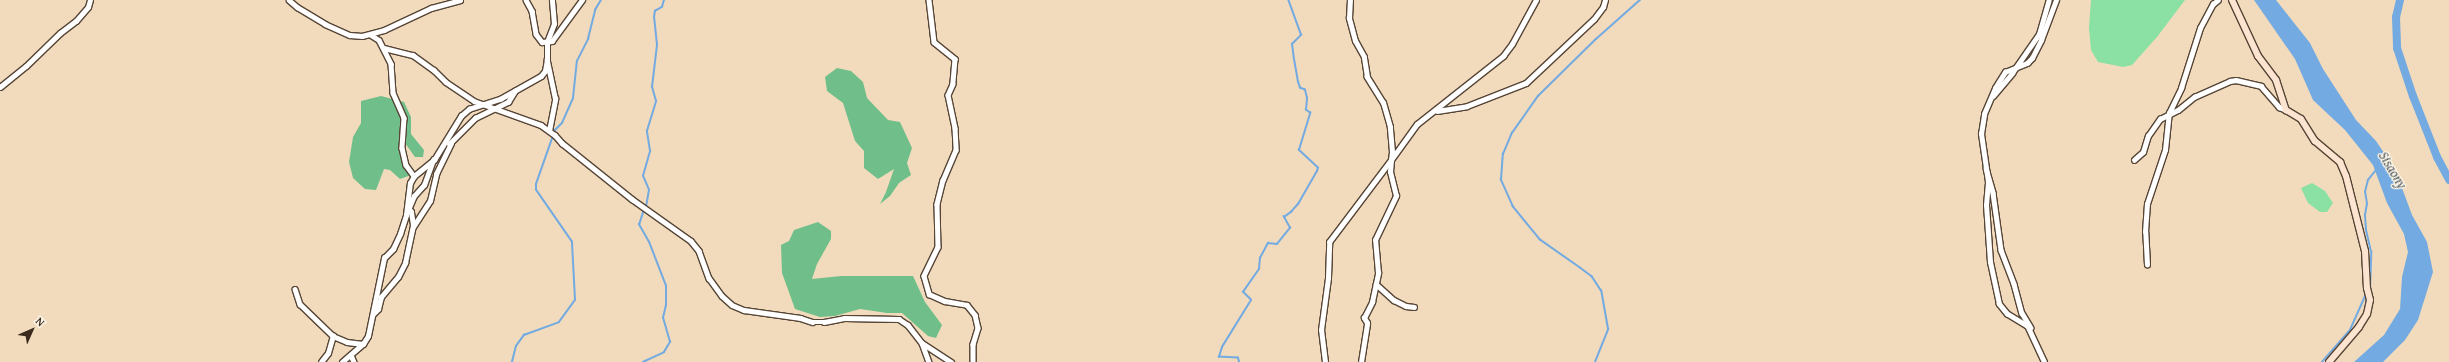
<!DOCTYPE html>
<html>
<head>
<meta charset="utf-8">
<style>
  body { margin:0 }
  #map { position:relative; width:2449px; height:362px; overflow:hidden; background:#f2dbbc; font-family:"Gentium Book Plus",serif }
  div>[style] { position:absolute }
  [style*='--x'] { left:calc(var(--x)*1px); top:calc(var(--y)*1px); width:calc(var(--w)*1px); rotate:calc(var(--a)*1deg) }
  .green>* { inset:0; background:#8be1a4 }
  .forest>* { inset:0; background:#70bf8a }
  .water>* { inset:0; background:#72aae1 }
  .stream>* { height:1.5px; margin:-0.75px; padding:0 0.75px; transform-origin:0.75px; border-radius:0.75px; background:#72aae1 }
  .river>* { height:8px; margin:-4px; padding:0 4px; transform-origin:4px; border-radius:4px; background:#72aae1 }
  .roads { filter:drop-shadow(1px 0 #564536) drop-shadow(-1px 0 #564536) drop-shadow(0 1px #564536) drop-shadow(0 -1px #564536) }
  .street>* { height:4.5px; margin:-2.25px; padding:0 2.25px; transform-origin:2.25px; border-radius:2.25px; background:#fff }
  .secondary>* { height:6px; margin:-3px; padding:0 3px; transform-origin:3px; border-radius:3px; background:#fde4d1 }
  span { translate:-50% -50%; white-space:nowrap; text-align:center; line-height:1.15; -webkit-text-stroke:3px #fcf5e5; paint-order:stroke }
  .water-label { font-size:14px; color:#4e5762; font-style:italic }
  .north { position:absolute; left:12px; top:310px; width:40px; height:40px; -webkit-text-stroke:3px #fcf5e5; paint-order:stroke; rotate:45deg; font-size:11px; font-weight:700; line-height:16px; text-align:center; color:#3b2a1e }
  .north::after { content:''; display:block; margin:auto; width:14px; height:18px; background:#3b2a1e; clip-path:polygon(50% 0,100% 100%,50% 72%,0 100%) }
</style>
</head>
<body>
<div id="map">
  <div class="green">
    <div style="clip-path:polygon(2091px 0,2185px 0,2157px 37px,2132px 65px,2123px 67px,2098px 62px,2091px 50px,2089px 28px)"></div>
    <div style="clip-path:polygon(2312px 183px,2325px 191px,2333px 203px,2327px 212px,2320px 212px,2308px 203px,2301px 188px)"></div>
  </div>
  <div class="forest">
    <div style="clip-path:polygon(837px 68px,851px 71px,863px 82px,867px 98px,888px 120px,900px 122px,912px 148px,907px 163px,911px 175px,899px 183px,890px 196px,880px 204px,886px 192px,894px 169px,878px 179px,864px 168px,864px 151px,855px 141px,843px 103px,827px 91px,825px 77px)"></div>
    <div style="clip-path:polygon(381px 96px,404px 102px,411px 117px,411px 134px,424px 150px,423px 157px,415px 157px,405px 143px,406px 160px,414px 174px,400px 179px,390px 170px,384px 169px,376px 190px,365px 189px,353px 178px,349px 162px,353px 137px,361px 123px,361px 101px)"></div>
    <div style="clip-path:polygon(818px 222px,831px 231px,831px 239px,817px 264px,812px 279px,841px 276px,913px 276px,925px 302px,942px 325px,936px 338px,928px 336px,902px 313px,887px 313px,860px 309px,835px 316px,820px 317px,795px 309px,782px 273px,781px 245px,789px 241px,794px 230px)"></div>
  </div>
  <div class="water">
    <div style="clip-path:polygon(2254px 0,2276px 0,2310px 43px,2323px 69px,2356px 120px,2376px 141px,2395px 169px,2412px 215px,2427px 242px,2433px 272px,2418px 320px,2405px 340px,2383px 362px,2354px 362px,2384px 335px,2400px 309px,2402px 277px,2408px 252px,2404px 234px,2387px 203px,2373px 165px,2345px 130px,2313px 100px,2295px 59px)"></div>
  </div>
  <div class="stream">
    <div style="--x:646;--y:207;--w:17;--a:-80"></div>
    <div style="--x:649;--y:190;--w:15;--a:-113"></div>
    <div style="--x:643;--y:176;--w:26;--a:-74"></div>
    <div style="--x:650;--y:151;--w:20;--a:-99"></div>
    <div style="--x:647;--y:131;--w:31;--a:-73"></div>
    <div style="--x:656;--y:101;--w:15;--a:-106"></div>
    <div style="--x:652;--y:87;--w:42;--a:-83.2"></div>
    <div style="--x:657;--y:45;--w:28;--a:-96"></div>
    <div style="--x:654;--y:17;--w:6;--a:-81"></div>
    <div style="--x:655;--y:11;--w:8;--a:-30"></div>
    <div style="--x:662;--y:7;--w:7;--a:-74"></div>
    <div style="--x:2370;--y:290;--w:38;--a:-88"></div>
    <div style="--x:2371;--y:252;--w:23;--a:-103"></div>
    <div style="--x:2366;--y:230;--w:15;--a:-94"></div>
    <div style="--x:2365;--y:215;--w:11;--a:-80"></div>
    <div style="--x:2367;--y:204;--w:12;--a:-99"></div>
    <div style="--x:2365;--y:192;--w:12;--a:-76"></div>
    <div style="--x:2368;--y:180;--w:13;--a:-51"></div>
    <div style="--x:512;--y:362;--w:16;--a:-76"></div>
    <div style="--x:516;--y:346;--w:14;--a:-54"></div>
    <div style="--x:524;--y:335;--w:37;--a:-20"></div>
    <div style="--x:559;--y:322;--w:27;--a:-54"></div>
    <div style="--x:575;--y:300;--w:58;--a:-93"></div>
    <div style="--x:572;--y:242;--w:63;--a:-124.7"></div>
    <div style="--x:536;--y:190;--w:6;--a:-90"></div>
    <div style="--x:536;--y:184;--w:57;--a:-70.6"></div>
    <div style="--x:555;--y:130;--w:10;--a:-45"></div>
    <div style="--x:562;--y:123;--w:27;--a:-66"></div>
    <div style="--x:573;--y:98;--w:37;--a:-84"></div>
    <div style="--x:577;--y:61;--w:25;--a:-63"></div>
    <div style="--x:588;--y:39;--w:30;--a:-76"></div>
    <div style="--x:595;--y:10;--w:12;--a:-59"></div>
    <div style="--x:643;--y:362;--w:23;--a:-25"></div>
    <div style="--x:664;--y:352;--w:12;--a:-59"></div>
    <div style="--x:670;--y:342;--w:25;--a:-106"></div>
    <div style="--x:663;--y:318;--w:13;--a:-77"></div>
    <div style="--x:666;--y:305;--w:19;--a:-90"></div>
    <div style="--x:666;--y:286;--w:47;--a:-111.1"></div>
    <div style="--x:649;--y:242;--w:20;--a:-120"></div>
    <div style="--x:639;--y:225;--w:16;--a:-72"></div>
    <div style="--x:1239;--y:362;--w:4;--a:-104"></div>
    <div style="--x:1238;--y:358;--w:19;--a:-177"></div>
    <div style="--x:1219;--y:357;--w:10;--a:-73"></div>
    <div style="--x:1222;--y:347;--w:55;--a:-58.3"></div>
    <div style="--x:1251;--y:300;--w:11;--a:-135"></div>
    <div style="--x:1243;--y:292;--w:28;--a:-55"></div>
    <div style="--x:1259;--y:269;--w:11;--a:-85"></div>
    <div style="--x:1260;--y:258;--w:17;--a:-62"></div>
    <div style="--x:1268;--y:243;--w:9;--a:6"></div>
    <div style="--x:1277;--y:244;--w:21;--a:-51"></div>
    <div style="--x:1290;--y:228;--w:13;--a:-119"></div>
    <div style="--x:1284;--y:217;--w:9;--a:-36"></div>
    <div style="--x:1291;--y:212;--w:11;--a:-49"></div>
    <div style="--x:1298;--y:204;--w:38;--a:-60"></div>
    <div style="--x:1317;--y:171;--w:3;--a:-72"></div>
    <div style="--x:1318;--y:168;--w:26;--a:-137"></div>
    <div style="--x:1299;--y:150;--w:39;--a:-73"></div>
    <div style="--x:1310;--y:113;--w:5;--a:-143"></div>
    <div style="--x:1306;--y:110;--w:12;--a:-85"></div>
    <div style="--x:1307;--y:98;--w:8;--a:-104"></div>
    <div style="--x:1305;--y:90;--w:5;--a:-158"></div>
    <div style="--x:1300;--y:88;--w:6;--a:-108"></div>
    <div style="--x:1298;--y:82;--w:22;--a:-100"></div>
    <div style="--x:1294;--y:60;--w:16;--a:-97"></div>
    <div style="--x:1292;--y:44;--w:13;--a:-45"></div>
    <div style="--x:1301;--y:35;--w:37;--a:-110"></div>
    <div style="--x:1595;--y:362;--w:35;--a:-68"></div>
    <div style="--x:1608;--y:329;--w:39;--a:-100"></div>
    <div style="--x:1601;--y:291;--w:17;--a:-123"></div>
    <div style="--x:1592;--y:277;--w:15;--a:-143"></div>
    <div style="--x:1580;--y:268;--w:49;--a:-145"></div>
    <div style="--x:1540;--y:240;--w:43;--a:-129.3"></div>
    <div style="--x:1513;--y:207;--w:30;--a:-114"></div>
    <div style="--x:1501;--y:180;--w:26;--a:-86"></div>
    <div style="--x:1503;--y:154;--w:23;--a:-67"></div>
    <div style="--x:1512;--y:133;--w:45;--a:-54.9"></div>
    <div style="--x:1538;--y:96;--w:81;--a:-44.5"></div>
    <div style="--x:1596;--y:39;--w:59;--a:-41.6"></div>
    <div style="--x:2322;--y:362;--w:43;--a:-48.8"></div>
    <div style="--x:2350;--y:330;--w:39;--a:-66"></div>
  </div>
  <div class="river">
    <div style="--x:2400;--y:0;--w:17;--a:103"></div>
    <div style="--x:2396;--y:17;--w:31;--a:88"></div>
    <div style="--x:2397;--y:48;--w:51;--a:71.6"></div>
    <div style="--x:2413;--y:96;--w:66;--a:68.5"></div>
    <div style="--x:2437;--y:157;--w:26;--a:62"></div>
  </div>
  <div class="roads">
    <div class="street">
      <div style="--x:289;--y:0;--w:11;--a:41"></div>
      <div style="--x:297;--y:7;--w:33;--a:31"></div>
      <div style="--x:325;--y:24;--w:27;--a:24"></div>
      <div style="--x:350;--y:35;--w:12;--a:5"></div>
      <div style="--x:362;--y:36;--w:23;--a:-15"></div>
      <div style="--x:384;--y:30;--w:52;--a:-25.1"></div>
      <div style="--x:431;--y:8;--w:30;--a:-15"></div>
      <div style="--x:526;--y:0;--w:13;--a:61"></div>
      <div style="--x:532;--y:11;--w:23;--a:80"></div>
      <div style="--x:536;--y:34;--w:10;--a:53"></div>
      <div style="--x:542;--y:42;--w:10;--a:-6"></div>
      <div style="--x:552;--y:41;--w:51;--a:-53.8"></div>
      <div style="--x:929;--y:0;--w:42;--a:83.2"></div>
      <div style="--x:934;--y:42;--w:27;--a:39"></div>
      <div style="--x:955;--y:59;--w:25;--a:95"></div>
      <div style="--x:953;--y:84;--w:12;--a:114"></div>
      <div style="--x:948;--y:95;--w:34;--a:78"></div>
      <div style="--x:955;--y:128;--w:22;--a:87"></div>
      <div style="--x:956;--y:150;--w:33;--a:113"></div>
      <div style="--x:943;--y:180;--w:25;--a:104"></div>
      <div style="--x:937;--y:204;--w:43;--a:88.7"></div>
      <div style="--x:938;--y:247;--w:32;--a:116"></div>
      <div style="--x:924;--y:276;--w:19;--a:74"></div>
      <div style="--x:929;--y:294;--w:17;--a:24"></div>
      <div style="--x:945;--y:301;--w:22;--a:10"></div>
      <div style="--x:967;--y:305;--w:13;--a:51"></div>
      <div style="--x:975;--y:315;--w:13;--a:77"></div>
      <div style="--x:978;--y:328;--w:17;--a:107"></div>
      <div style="--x:973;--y:344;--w:18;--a:90"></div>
      <div style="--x:371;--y:35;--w:9;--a:32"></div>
      <div style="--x:379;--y:40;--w:27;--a:63"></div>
      <div style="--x:391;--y:64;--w:29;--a:86"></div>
      <div style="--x:393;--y:93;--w:27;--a:66"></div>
      <div style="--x:404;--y:118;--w:30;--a:94"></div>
      <div style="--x:402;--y:148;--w:17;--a:77"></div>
      <div style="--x:406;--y:165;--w:14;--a:54"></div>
      <div style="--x:384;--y:48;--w:30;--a:14"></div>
      <div style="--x:413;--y:55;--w:26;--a:36"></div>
      <div style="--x:434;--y:70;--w:17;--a:45"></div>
      <div style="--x:446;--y:82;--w:34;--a:34"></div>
      <div style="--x:474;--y:101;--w:71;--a:19.7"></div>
      <div style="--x:541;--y:125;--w:17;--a:36"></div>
      <div style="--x:555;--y:135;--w:11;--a:49"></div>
      <div style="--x:562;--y:143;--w:90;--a:38.7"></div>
      <div style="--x:632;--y:199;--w:72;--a:35.4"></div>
      <div style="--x:691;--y:241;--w:13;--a:51"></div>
      <div style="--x:699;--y:251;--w:29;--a:70"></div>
      <div style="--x:709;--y:278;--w:22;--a:54"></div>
      <div style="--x:722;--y:296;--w:13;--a:42"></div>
      <div style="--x:732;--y:305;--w:13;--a:23"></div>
      <div style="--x:744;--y:310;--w:57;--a:8.1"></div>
      <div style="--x:800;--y:318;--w:13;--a:18"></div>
      <div style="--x:812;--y:322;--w:12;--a:0"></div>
      <div style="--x:824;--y:322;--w:20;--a:-11"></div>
      <div style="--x:844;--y:318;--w:55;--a:1"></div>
      <div style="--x:899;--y:319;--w:11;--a:34"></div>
      <div style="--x:908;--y:325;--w:23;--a:52"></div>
      <div style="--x:922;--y:343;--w:35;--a:33"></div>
      <div style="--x:0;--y:87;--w:33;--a:-39"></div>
      <div style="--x:26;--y:66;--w:47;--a:-44.1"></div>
      <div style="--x:60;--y:33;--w:20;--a:-37"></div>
      <div style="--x:76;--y:21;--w:18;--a:-49"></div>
      <div style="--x:88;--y:7;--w:7;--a:-74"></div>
      <div style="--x:1993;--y:96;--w:30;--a:-50"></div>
      <div style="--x:2012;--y:73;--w:47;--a:-55.3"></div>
      <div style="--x:2039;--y:34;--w:35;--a:-74"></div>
      <div style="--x:1437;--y:111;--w:30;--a:-9"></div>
      <div style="--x:1467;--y:106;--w:63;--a:-21.3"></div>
      <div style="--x:1526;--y:83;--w:93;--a:-43.3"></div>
      <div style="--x:1594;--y:19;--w:15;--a:-53"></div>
      <div style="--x:1603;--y:7;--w:7;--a:-74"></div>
      <div style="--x:549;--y:131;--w:33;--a:-79"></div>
      <div style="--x:555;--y:99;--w:40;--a:-102"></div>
      <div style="--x:547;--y:60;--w:18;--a:-90"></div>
      <div style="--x:547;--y:42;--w:19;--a:-69"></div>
      <div style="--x:554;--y:24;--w:24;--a:-95"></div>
      <div style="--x:449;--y:144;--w:37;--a:-45"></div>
      <div style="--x:475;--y:118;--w:37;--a:-26"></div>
      <div style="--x:508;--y:102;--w:13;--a:-58"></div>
      <div style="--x:2134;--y:160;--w:12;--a:-42"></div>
      <div style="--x:2143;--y:152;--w:17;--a:-73"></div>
      <div style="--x:2148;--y:136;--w:21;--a:-55"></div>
      <div style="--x:2160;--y:119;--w:20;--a:-27"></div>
      <div style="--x:2178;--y:110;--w:21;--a:-39"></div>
      <div style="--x:2194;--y:97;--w:39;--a:-24"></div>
      <div style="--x:2230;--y:81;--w:6;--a:-9"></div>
      <div style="--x:2236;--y:80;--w:26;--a:13"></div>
      <div style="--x:2261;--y:86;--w:28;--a:49"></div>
      <div style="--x:2279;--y:107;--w:8;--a:23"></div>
      <div style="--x:1986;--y:168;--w:26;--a:74"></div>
      <div style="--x:1993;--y:193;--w:58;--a:82"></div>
      <div style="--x:2001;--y:250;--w:36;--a:69"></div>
      <div style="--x:2014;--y:284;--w:30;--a:75"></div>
      <div style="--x:2022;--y:313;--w:17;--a:59"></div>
      <div style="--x:408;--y:210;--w:15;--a:-67"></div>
      <div style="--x:414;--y:196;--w:15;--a:-48"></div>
      <div style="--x:424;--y:185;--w:27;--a:-70"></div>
      <div style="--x:413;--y:227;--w:31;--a:-57"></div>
      <div style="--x:430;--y:201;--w:28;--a:-77"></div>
      <div style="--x:436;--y:174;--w:34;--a:-64"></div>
      <div style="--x:2147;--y:265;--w:33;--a:-93"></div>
      <div style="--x:2145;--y:232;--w:28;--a:-86"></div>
      <div style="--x:2147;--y:204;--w:57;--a:-71.6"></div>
      <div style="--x:2165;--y:150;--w:37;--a:-84"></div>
      <div style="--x:2169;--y:113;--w:28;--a:-64"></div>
      <div style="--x:2181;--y:88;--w:63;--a:-72.4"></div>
      <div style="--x:2200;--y:28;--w:27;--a:-62"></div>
      <div style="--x:2213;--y:4;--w:6;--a:-39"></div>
      <div style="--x:1376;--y:284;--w:24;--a:42"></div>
      <div style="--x:1394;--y:300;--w:13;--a:27"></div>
      <div style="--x:1406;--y:306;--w:8;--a:7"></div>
      <div style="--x:295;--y:289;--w:16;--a:72"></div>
      <div style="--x:300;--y:304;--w:46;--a:44.1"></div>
      <div style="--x:333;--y:336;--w:15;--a:23"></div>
      <div style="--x:347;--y:342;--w:16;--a:7"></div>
      <div style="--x:373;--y:314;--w:7;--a:-45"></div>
      <div style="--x:378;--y:309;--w:12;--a:-76"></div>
      <div style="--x:381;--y:297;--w:26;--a:-50"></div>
      <div style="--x:398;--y:277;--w:16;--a:-63"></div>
      <div style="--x:405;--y:263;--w:39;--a:-78"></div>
      <div style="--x:413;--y:225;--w:13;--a:-99"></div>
      <div style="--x:411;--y:212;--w:5;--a:-127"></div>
      <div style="--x:922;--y:343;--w:20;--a:70"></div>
      <div style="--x:351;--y:355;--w:8;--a:67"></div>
      <div style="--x:321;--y:362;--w:11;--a:-52"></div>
      <div style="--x:328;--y:353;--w:18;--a:-74"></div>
      <div style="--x:342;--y:362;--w:28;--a:-41"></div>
      <div style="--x:363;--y:344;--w:9;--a:-58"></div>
      <div style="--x:368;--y:336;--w:80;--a:-78.4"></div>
      <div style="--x:384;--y:258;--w:13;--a:-45"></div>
      <div style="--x:393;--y:249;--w:17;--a:-65"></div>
      <div style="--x:400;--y:234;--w:20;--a:-72"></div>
      <div style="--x:406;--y:215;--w:32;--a:-83"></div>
      <div style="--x:410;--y:183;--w:8;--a:-60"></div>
      <div style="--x:414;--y:176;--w:26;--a:-39"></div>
      <div style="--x:434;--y:160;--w:52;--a:-58.5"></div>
      <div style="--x:461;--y:116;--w:11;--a:-41"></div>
      <div style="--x:469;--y:109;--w:33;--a:-18"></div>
      <div style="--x:500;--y:99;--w:47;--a:-29.3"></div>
      <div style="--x:541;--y:76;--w:6;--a:-51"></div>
      <div style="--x:545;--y:71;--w:11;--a:-80"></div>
      <div style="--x:1325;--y:362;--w:32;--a:-97"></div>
      <div style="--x:1321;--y:330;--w:52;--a:-82.3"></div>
      <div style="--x:1328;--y:278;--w:36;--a:-88"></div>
      <div style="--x:1329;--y:242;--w:103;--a:-52.9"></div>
      <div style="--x:1391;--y:160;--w:8;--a:-83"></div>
      <div style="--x:1392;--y:152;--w:25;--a:-95"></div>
      <div style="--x:1390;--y:127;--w:25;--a:-106"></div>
      <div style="--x:1383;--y:103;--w:31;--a:-122"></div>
      <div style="--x:1367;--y:77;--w:20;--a:-99"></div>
      <div style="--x:1364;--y:57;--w:18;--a:-119"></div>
      <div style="--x:1355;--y:41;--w:24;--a:-105"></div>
      <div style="--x:1349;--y:18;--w:18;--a:-87"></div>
      <div style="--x:1361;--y:362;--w:39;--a:-81"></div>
      <div style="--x:1367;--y:323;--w:6;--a:-121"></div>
      <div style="--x:1364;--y:318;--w:18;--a:-63"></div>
      <div style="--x:1372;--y:302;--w:30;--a:-78"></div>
      <div style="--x:1378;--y:273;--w:33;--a:-95"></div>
      <div style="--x:1375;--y:240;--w:49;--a:-64.5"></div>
      <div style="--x:1396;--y:196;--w:25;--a:-104"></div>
      <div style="--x:1390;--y:172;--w:12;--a:-85"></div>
      <div style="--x:1391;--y:160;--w:44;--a:-54.2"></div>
      <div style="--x:1417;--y:124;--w:110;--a:-38.3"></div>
      <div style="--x:1503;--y:56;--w:15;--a:-53"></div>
      <div style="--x:1512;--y:44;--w:50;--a:-61.4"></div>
      <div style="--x:2044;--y:362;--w:40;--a:-115"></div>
      <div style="--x:2027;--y:326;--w:23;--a:-149"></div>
      <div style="--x:2007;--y:314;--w:13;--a:-129"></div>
      <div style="--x:1999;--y:304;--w:43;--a:-102.1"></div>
      <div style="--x:1990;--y:262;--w:57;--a:-94"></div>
      <div style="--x:1986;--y:205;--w:23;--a:-85"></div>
      <div style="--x:1988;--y:182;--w:49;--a:-98.3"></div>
      <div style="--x:1981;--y:134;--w:20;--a:-81"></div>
      <div style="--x:1984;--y:114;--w:28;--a:-67"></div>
      <div style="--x:1995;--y:88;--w:19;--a:-58"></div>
      <div style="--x:2005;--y:72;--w:24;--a:-22"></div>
      <div style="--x:2027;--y:63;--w:7;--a:-45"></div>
      <div style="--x:2032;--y:58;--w:20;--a:-63"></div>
      <div style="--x:2041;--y:40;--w:43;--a:-69.4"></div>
    </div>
    <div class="secondary">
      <div style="--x:2232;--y:0;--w:62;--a:65.1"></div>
      <div style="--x:2258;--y:56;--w:30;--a:53"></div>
      <div style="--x:2276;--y:80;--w:32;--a:72"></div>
      <div style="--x:2286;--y:110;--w:17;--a:31"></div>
      <div style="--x:2301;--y:119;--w:26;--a:58"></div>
      <div style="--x:2315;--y:141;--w:33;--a:40"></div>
      <div style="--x:2340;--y:162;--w:15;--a:67"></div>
      <div style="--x:2346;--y:176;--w:77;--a:75.8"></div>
      <div style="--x:2365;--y:251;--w:37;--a:87"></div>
      <div style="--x:2367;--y:288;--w:12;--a:76"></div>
      <div style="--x:2370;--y:300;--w:14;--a:102"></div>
      <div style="--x:2367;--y:314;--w:15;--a:122"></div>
      <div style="--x:2359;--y:327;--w:46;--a:130.6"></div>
    </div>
  </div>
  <div class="water-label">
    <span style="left:2393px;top:170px;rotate:59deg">Sisaony</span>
  </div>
  <div class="north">N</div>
</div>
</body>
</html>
